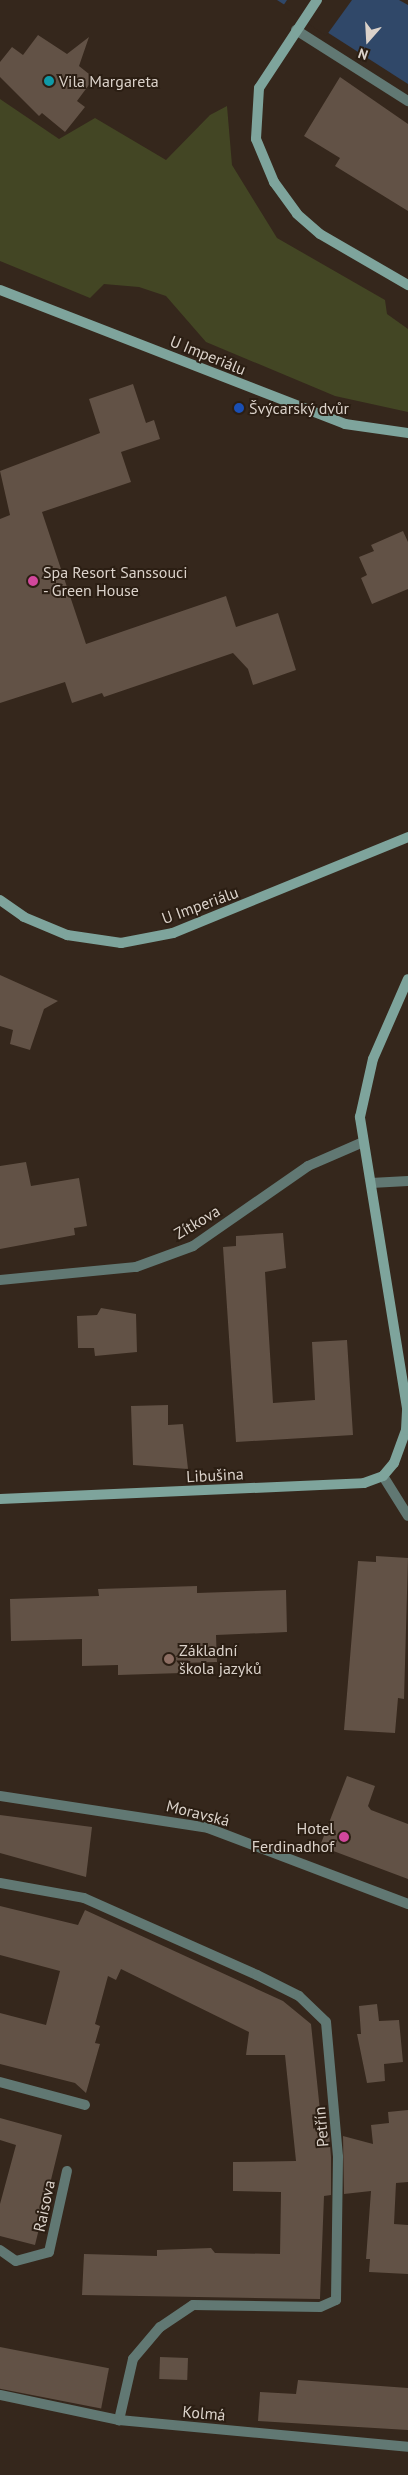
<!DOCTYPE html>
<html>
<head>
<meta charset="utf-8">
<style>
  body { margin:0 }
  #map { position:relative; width:408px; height:2475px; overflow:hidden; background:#35271c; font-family:"PT Sans",sans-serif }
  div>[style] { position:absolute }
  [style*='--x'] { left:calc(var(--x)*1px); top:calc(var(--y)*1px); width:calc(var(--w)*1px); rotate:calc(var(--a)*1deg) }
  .green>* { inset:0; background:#434624 }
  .water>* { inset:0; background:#304869 }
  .pier>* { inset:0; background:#35271c }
  .building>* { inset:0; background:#625246; transform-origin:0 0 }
  .street>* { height:10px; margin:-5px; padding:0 5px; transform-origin:5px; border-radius:5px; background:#617873 }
  .secondary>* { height:10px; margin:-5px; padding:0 5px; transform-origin:5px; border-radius:5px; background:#7ea49c }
  .dots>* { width:14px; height:14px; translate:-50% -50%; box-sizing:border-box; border:2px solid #2b1e13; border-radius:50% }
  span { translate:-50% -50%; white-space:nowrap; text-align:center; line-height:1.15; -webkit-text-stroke:4px #2b1e13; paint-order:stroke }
  .poi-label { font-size:16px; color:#dbd2ca }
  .left { translate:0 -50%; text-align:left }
  .right { translate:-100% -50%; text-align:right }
  .street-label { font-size:16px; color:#dbd2ca }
  .north { position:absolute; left:343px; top:15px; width:50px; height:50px; -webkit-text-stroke:4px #2b1e13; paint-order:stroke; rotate:199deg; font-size:14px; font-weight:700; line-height:20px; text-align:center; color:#dbd2ca }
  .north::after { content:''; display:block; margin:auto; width:18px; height:22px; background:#dbd2ca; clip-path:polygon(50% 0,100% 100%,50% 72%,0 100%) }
</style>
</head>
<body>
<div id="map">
  <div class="green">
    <div style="clip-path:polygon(0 99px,59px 139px,95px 118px,166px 160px,210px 115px,227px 106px,232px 165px,277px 238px,385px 300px,387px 314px,408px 329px,408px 412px,335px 396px,206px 342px,166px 296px,139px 287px,104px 284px,90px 298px,0 261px)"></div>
  </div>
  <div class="water">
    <div style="clip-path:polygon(277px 0,399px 0,408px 5px,408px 84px)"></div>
  </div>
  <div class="pier">
    <div style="clip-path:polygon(287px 0,352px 0,326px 36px,283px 6px)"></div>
  </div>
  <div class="building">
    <div style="clip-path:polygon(38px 35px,67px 54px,89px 37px,79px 66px,94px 78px,77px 101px,85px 107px,65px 132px,42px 113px,39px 116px,0 77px,0 62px,12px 47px,23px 55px)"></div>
    <div style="clip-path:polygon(340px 77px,408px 124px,408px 211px,335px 166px,340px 158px,304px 136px)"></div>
    <div style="clip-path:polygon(133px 384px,146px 423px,154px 420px,160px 439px,121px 452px,131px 482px,42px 512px,86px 644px,226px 596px,236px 627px,278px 613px,296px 670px,253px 685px,248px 669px,233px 653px,104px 697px,102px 693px,72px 703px,65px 682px,0 703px,0 519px,10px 515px,0 471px,100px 433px,89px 399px)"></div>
    <div style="clip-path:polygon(403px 531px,408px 542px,408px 589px,372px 604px,361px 578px,367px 575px,359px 557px,374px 551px,371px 545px)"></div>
    <div style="clip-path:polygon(0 975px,58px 1001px,44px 1009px,30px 1050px,10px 1044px,13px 1030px,0 1026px)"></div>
    <div style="clip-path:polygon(26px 1162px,31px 1186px,79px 1178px,87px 1226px,74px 1228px,75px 1235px,0 1249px,0 1166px)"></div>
    <div style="clip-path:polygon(283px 1233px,286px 1268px,265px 1272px,273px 1403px,315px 1400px,312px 1342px,347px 1340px,353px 1435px,236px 1442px,223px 1247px,236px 1246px,236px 1236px)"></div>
    <div style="clip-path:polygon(101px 1308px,136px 1314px,137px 1352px,95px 1356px,94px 1348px,78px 1348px,77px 1316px,97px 1315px)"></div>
    <div style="clip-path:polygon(168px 1405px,168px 1425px,183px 1424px,188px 1469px,133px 1465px,131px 1406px)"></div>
    <div style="clip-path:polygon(376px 1556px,408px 1558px,404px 1699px,398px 1698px,395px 1733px,344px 1730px,358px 1561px,376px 1562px)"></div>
    <div style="clip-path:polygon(197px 1586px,197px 1593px,286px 1590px,287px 1632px,216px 1635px,217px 1662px,181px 1663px,182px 1673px,118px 1675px,118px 1665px,82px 1666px,82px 1639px,11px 1641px,10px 1599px,99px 1596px,98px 1589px)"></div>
    <div style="clip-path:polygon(347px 1776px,375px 1786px,368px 1806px,371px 1810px,408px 1824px,408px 1879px,320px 1846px)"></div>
    <div style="clip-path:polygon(0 1815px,92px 1827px,86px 1877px,0 1853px)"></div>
    <div style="clip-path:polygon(0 1906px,78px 1925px,85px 1910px,283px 2001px,311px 2024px,322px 2130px,329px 2132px,331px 2157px,331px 2195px,324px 2196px,320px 2299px,82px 2295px,84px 2254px,157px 2256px,157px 2250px,211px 2248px,215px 2253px,280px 2254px,281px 2192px,233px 2191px,233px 2162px,296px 2161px,285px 2055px,246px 2055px,249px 2032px,121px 1969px,116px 1980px,108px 1976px,95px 2024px,100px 2026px,95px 2043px,100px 2044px,86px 2093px,75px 2083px,0 2064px,0 2013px,46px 2025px,60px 1971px,0 1955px)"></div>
    <div style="clip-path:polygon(377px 2004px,379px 2021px,399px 2020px,403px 2062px,384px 2064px,385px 2081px,367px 2083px,357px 2034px,361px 2034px,359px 2006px)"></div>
    <div style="clip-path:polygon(408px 2110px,408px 2182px,396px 2183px,394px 2224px,408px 2225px,408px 2274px,369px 2272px,370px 2259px,366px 2259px,371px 2191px,344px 2194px,343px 2136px,373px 2144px,371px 2125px,389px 2123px,388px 2112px)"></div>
    <div style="clip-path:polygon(0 2118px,62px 2135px,35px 2245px,0 2236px,0 2204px,16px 2145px,0 2140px)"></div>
    <div style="left:0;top:2347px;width:111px;height:41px;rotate:11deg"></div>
    <div style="left:160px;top:2357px;width:28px;height:22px;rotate:2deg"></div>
    <div style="clip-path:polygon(298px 2380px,408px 2388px,408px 2430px,258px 2421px,260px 2392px,296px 2394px)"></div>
  </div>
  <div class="street">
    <div style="--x:296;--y:30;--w:133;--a:32.4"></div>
    <div style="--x:371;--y:1183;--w:37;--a:-3"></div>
    <div style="--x:0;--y:1280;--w:137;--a:-5.5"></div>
    <div style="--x:136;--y:1267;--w:61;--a:-20.2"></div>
    <div style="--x:193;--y:1246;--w:140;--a:-34.8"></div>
    <div style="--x:308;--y:1166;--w:58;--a:-23.5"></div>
    <div style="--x:383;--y:1476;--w:47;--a:58"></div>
    <div style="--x:0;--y:1796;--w:210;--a:8.7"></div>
    <div style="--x:208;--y:1828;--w:214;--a:20.8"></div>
    <div style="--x:0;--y:1883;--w:85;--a:10.1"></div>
    <div style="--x:84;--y:1898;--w:189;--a:24"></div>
    <div style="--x:257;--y:1975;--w:47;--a:26.6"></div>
    <div style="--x:299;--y:1996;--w:37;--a:44"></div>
    <div style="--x:326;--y:2022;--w:136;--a:84.9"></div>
    <div style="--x:338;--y:2157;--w:143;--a:90.8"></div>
    <div style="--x:336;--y:2300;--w:17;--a:156"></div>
    <div style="--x:320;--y:2307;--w:127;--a:-179.1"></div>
    <div style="--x:193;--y:2305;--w:40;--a:146"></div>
    <div style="--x:160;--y:2327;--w:42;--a:130.2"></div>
    <div style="--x:133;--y:2359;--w:63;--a:102.9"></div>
    <div style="--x:0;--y:2082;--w:88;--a:15.1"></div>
    <div style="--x:0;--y:2250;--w:19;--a:35"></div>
    <div style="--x:16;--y:2261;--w:34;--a:-15"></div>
    <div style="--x:49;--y:2252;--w:83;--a:-77.5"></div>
    <div style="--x:0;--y:2395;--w:122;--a:11.9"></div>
    <div style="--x:119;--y:2420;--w:290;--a:5.3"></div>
  </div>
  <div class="secondary">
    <div style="--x:317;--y:0;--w:105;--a:123.4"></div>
    <div style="--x:259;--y:88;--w:51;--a:93.4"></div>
    <div style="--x:256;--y:139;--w:47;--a:67.3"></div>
    <div style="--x:274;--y:182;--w:39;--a:54"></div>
    <div style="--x:297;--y:214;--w:30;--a:41"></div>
    <div style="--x:320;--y:234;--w:102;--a:30.1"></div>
    <div style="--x:0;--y:290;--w:370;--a:21.2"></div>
    <div style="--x:345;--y:424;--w:64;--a:8.1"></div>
    <div style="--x:0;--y:900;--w:29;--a:35"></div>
    <div style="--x:24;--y:917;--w:47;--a:22.7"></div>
    <div style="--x:67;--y:935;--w:55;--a:8.4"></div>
    <div style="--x:121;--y:943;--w:53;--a:-10.9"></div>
    <div style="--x:173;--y:933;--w:254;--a:-22.2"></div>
    <div style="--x:0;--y:1499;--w:364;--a:-2.5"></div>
    <div style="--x:364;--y:1483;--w:20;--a:-20"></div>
    <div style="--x:383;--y:1476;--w:17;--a:-50"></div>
    <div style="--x:394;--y:1463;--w:35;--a:-70"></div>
    <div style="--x:406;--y:1430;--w:22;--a:-87"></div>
    <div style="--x:407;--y:1408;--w:295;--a:-99.2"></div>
    <div style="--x:360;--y:1117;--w:59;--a:-77.4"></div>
    <div style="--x:373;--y:1059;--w:87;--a:-66.4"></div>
  </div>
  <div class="dots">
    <div style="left:49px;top:81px;background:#0f9aa8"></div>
    <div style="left:239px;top:408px;background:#1a4fb4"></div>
    <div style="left:33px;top:581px;background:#d1479c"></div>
    <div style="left:169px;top:1659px;background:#8d6e63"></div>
    <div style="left:344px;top:1837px;background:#d1479c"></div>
  </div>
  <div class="poi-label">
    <span class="left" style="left:59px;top:81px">Vila Margareta</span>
    <span class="left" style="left:249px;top:408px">Švýcarský dvůr</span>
    <span class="left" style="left:43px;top:581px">Spa Resort Sanssouci<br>- Green House</span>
    <span class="left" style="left:179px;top:1659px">Základní<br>škola jazyků</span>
    <span class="right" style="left:334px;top:1837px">Hotel<br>Ferdinadhof</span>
  </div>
  <div class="street-label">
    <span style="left:208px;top:355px;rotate:22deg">U Imperiálu</span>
    <span style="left:200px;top:905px;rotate:-20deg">U Imperiálu</span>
    <span style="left:197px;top:1222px;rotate:-31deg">Zítkova</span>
    <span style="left:215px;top:1475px;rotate:-3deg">Libušina</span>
    <span style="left:198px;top:1813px;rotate:14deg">Moravská</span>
    <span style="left:321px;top:2127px;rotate:-95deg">Petřín</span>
    <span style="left:44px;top:2206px;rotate:-78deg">Raisova</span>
    <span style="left:204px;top:2413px;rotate:5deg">Kolmá</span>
  </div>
  <div class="north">N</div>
</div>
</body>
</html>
